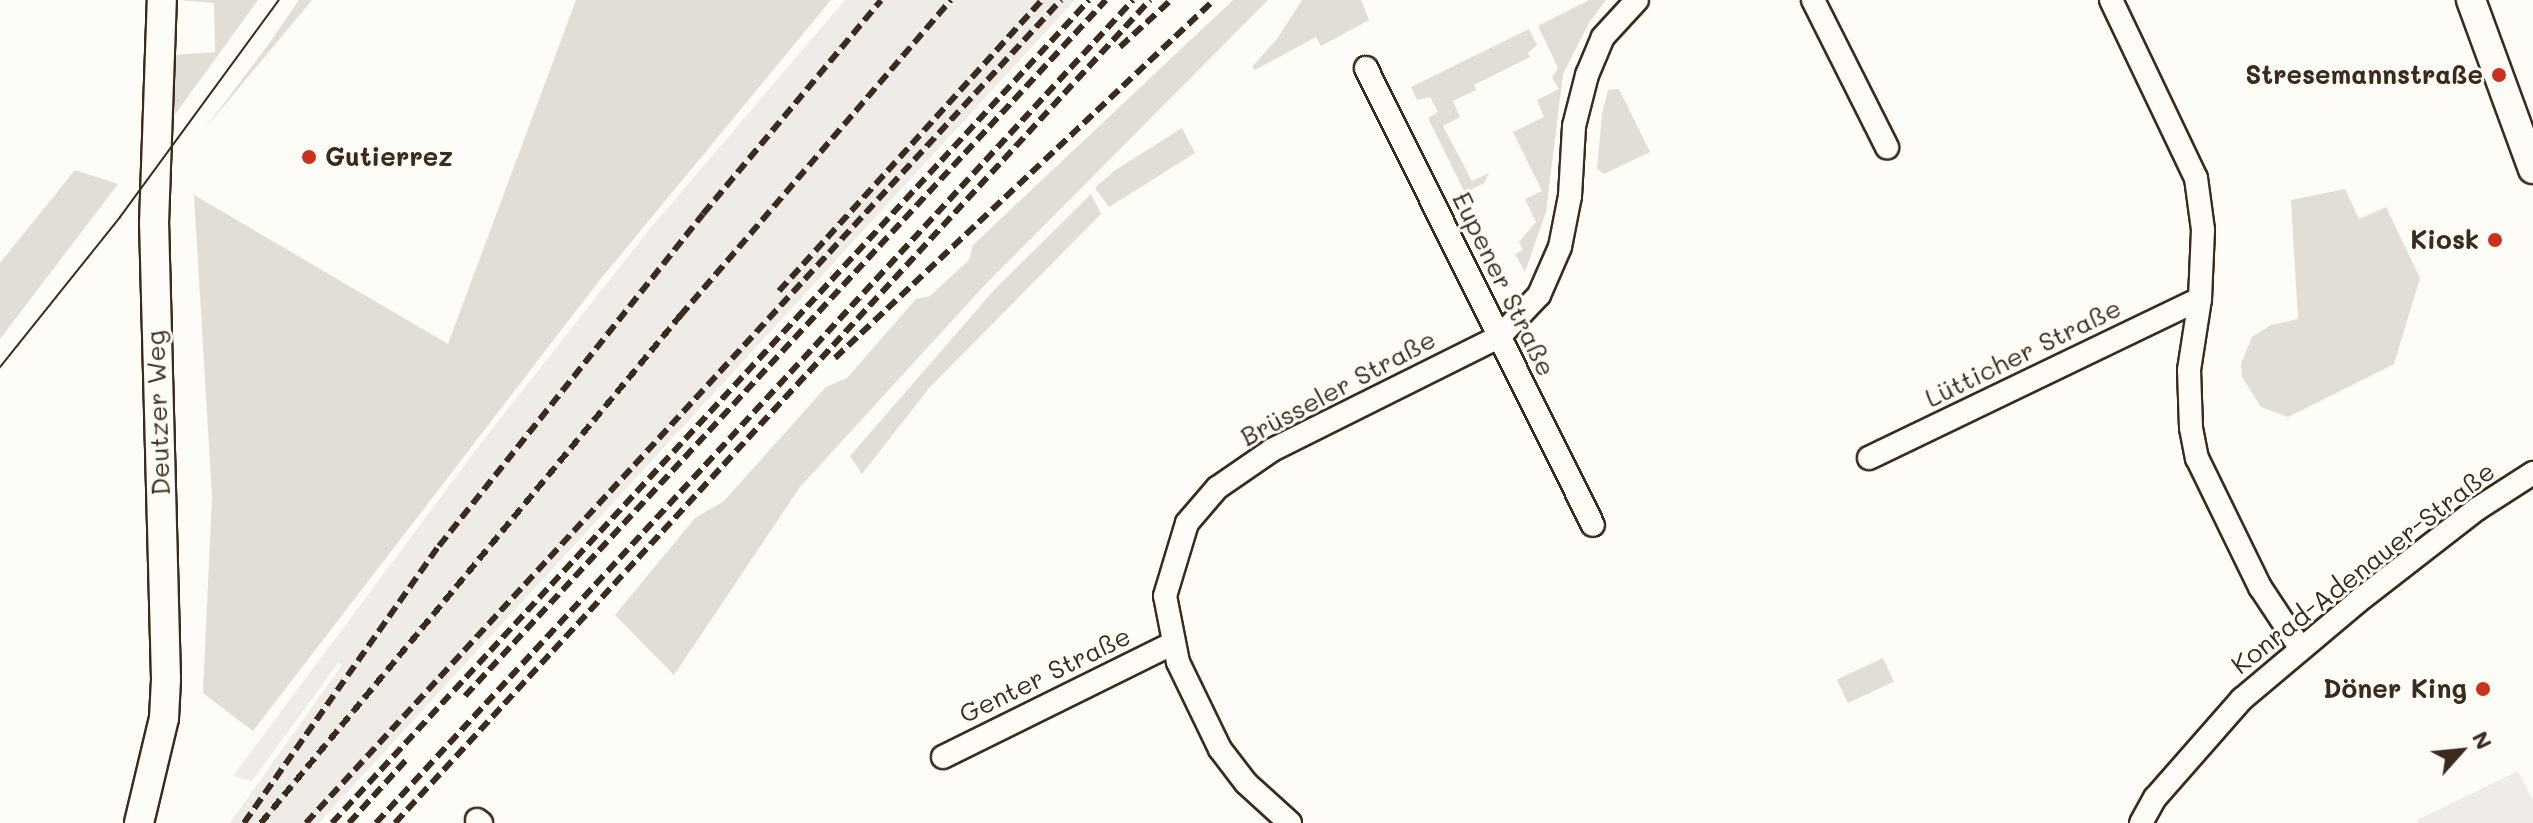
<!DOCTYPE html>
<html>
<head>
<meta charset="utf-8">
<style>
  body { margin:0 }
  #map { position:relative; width:2533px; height:823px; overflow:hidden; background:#fdfcf7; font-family:Mali,sans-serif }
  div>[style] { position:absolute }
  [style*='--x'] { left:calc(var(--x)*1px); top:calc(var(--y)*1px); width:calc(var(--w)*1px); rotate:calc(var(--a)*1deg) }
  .built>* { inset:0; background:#efece7 }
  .green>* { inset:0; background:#e1ded7; transform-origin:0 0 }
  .roads { filter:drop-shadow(2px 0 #3b2a1e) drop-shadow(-2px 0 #3b2a1e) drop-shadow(0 2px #3b2a1e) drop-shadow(0 -2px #3b2a1e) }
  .minor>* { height:22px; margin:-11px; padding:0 11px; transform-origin:11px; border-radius:11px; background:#fdfcf7 }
  .tertiary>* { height:28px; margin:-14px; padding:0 14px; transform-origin:14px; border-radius:14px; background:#fdfcf7 }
  .tram>* { height:2px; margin:-1px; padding:0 1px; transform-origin:1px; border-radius:1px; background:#3b2a1e }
  .rail>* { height:6px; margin-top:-3px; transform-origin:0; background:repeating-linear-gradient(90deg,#3b2a1e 0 12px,transparent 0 18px) }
  .dots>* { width:22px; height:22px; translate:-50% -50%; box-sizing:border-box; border:4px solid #fdfcf7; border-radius:50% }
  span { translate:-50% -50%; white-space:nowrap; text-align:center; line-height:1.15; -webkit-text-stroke:6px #fdfcf7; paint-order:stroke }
  .poi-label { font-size:26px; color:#3b2a1e; font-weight:700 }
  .right { translate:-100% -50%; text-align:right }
  .left { translate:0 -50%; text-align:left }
  .street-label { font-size:26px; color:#3b2a1e }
  .north { position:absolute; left:2421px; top:711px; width:80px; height:80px; -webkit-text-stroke:6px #fdfcf7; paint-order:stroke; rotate:63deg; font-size:22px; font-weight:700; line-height:32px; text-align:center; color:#3b2a1e }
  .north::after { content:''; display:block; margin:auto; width:28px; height:36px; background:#3b2a1e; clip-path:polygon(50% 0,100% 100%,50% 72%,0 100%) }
</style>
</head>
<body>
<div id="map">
  <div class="built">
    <div style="clip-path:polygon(845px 0,1075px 0,319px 823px,230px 823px,342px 665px,338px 663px,252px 781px,233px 776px,481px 443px,648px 231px)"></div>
    <div style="clip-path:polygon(2518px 771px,2533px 800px,2533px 823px,2418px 823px,2417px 820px)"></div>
  </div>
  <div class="green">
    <div style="clip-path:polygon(177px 0,258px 0,171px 120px,173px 55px,215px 52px,214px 3px)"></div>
    <div style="clip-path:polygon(299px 0,312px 0,203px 131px,268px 45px)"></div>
    <div style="clip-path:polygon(576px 0,831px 0,599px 281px,253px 731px,203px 693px,212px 497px,194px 195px,448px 344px)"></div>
    <div style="clip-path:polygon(1233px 0,1268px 0,982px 288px,800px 487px,674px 675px,615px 615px,695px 518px,724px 501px,826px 387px,847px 378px,916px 299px,930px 296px,969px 260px,973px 245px)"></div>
    <div style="clip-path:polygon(1302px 0,1361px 0,1369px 20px,1321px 46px,1316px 37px,1255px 70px,1252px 67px,1277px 39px)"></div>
    <div style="clip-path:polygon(1589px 0,1606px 0,1589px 23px,1563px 74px,1546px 212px,1525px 272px,1515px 254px,1523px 250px,1519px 242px,1536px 222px,1525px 199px,1542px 191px,1513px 132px,1544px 117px,1537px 100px,1559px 89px,1552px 78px,1558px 68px,1538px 26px)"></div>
    <div style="clip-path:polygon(1529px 29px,1537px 45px,1528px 53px,1530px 57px,1474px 85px,1476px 90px,1453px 101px,1460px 117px,1443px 126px,1472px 181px,1489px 173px,1484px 183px,1465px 193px,1428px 118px,1438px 112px,1430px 97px,1417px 100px,1411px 87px)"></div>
    <div style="clip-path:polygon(1619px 89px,1650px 152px,1604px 174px,1597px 169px,1602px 114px,1608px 90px)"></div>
    <div style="clip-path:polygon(1182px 128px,1195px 153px,1109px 207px,1095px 188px,1114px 171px)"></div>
    <div style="clip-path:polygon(75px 170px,118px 184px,0 339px,0 263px)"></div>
    <div style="clip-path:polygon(2345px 189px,2359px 219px,2386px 207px,2420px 278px,2394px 364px,2288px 417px,2261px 407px,2242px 377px,2241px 364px,2252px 337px,2271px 325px,2298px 319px,2291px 200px)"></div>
    <div style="clip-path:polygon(1091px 194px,1101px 214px,930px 387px,862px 474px,850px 456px,995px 289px)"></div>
    <div style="left:1883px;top:658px;width:26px;height:51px;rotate:65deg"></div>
  </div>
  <div class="roads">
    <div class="minor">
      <div style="--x:1813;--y:0;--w:165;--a:63.3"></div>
      <div style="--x:2111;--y:0;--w:197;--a:64.5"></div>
      <div style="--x:2196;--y:178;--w:52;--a:82.3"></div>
      <div style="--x:2203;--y:230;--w:69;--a:92.5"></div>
      <div style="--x:2200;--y:299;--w:72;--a:98.8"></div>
      <div style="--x:2189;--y:370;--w:58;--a:88"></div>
      <div style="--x:2191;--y:428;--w:31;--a:79"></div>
      <div style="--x:2197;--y:458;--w:144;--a:64"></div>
      <div style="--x:2260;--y:587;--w:74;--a:56.5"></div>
      <div style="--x:1366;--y:68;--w:510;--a:63.59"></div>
      <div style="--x:1869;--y:458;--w:367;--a:-25.7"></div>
      <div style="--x:943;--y:757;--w:255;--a:-26.3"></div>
      <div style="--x:477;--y:820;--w:5;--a:37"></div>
      <div style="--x:1290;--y:823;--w:59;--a:-137.7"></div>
      <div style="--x:1246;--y:783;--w:43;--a:-127.4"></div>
      <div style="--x:1220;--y:749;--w:97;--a:-115.8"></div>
      <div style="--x:1178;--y:662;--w:67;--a:-101.1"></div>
      <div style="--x:1165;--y:596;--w:76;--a:-73.2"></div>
      <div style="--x:1187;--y:523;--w:46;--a:-49.4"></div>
      <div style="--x:1217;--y:488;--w:67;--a:-34.6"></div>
      <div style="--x:1272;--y:450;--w:254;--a:-26.5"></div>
      <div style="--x:1499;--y:337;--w:58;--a:-46.4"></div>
      <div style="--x:1539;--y:295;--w:52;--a:-66.4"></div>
      <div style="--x:1560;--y:247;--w:52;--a:-78.9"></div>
      <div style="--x:1570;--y:196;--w:70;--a:-86.7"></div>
      <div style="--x:1574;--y:126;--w:53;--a:-75.7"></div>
      <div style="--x:1587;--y:75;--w:41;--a:-67.2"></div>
      <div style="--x:1603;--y:37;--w:50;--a:-47.4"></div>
      <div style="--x:2141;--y:823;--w:29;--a:-61"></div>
      <div style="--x:2155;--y:798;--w:132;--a:-48.7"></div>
      <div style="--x:2242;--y:699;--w:150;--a:-40.1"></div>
      <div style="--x:2357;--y:602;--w:152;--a:-37.8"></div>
      <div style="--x:2477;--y:509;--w:67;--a:-32.7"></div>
    </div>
    <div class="tertiary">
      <div style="--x:2471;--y:0;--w:180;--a:69.9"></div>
      <div style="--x:139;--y:823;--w:108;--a:-76.6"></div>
      <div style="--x:164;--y:718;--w:39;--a:-87"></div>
      <div style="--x:166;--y:679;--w:455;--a:-91.5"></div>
      <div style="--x:154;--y:224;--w:224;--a:-88"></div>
    </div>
  </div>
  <div class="tram">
    <div style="--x:0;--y:367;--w:192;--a:-51.3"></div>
    <div style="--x:120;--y:217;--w:269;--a:-53.8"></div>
  </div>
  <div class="rail">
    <div style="--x:1120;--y:47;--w:69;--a:-42.7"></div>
    <div style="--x:779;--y:291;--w:392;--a:-47.9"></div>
    <div style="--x:835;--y:358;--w:521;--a:-43.37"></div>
    <div style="--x:465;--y:696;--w:946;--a:-47.36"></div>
    <div style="--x:244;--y:823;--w:339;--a:-54.9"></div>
    <div style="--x:439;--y:546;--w:424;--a:-51.5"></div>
    <div style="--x:703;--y:214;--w:278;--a:-50.2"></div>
    <div style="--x:261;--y:823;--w:658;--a:-50.43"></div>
    <div style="--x:680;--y:316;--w:416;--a:-49.4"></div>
    <div style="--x:306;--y:823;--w:1117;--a:-47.47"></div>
    <div style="--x:332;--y:823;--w:1118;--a:-47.39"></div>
    <div style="--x:349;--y:823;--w:88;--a:-47.8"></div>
    <div style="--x:376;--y:823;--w:1118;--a:-47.39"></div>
    <div style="--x:395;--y:823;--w:1117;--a:-47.47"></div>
  </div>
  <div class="dots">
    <div style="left:2499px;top:75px;background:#c8321e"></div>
    <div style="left:309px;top:157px;background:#c8321e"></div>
    <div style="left:2495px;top:240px;background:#c8321e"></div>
    <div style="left:2483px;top:689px;background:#c8321e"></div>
  </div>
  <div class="poi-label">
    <span class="right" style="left:2483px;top:75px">Stresemannstraße</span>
    <span class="left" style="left:325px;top:157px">Gutierrez</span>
    <span class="right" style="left:2479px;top:240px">Kiosk</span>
    <span class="right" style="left:2467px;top:689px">Döner King</span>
  </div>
  <div class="street-label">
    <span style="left:1504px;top:284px;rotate:64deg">Eupener Straße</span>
    <span style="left:2023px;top:353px;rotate:-26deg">Lütticher Straße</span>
    <span style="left:1338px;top:388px;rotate:-28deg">Brüsseler Straße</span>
    <span style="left:158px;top:413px;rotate:-92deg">Deutzer Weg</span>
    <span style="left:2363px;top:568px;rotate:-38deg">Konrad-Adenauer-Straße</span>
    <span style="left:1045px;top:675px;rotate:-26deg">Genter Straße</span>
  </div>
  <div class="north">N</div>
</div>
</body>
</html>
